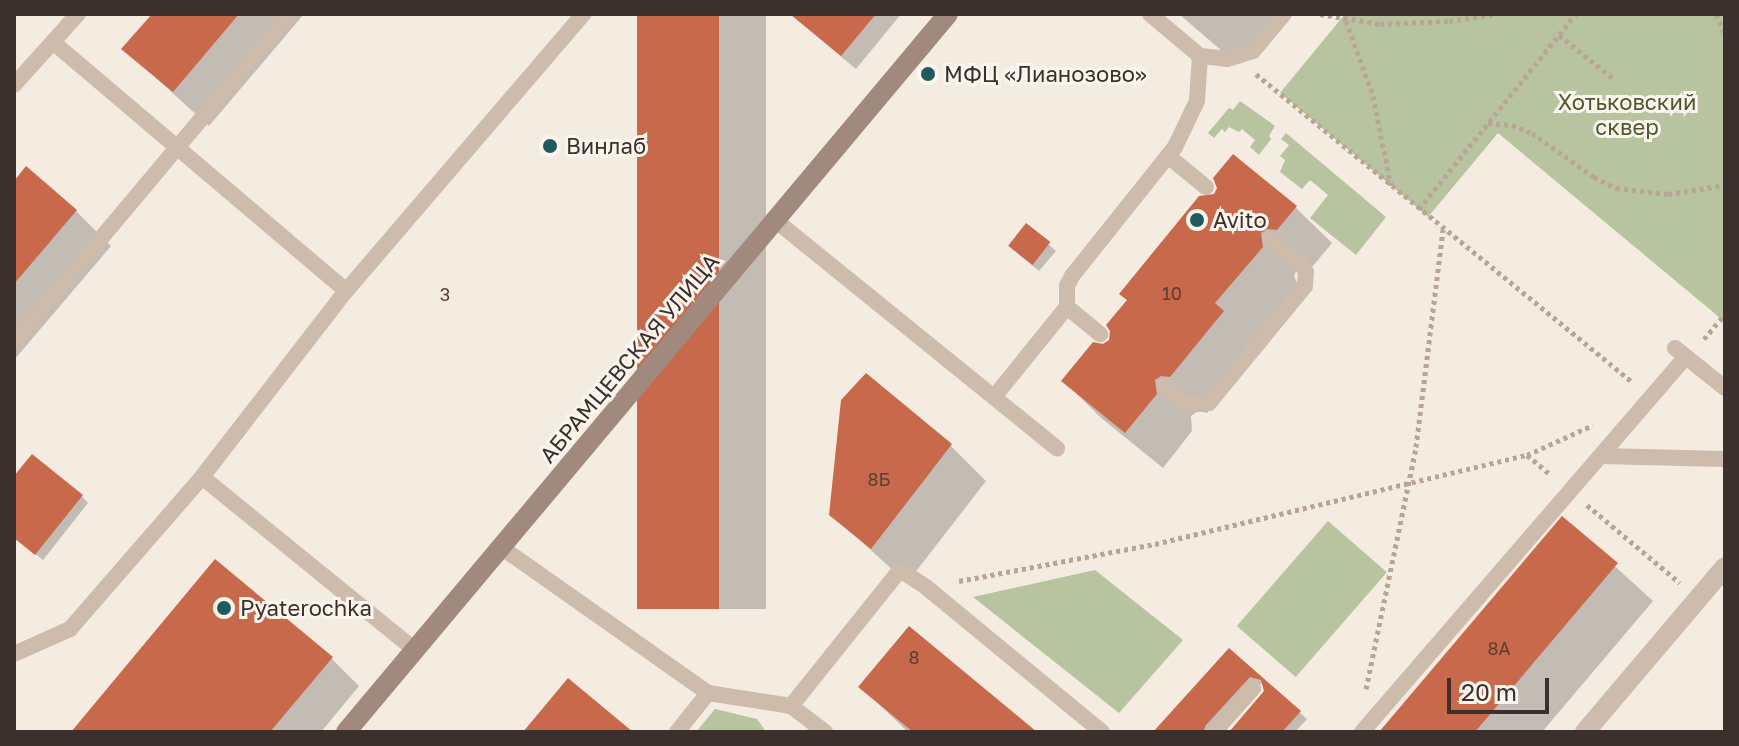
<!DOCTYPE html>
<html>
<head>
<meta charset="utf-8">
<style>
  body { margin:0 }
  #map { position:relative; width:1739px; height:746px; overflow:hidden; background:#f4ebe1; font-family:"Golos Text",sans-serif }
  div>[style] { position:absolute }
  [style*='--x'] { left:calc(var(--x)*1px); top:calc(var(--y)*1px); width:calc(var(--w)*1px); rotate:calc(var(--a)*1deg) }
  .green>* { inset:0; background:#b8c4a0; transform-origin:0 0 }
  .shadow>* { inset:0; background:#0003; transform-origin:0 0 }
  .building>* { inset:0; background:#c8694b; transform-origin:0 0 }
  .path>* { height:5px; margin-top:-2.5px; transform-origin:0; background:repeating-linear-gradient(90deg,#b9a596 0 4px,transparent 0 8px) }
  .lane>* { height:16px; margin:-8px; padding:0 8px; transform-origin:8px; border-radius:8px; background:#cdbbac }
  .street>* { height:20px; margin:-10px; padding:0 10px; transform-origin:10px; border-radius:10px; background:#cdbbac }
  .secondary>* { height:20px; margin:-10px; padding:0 10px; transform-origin:10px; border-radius:10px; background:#a18a7d }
  .dots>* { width:22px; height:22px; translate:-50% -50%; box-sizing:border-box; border:4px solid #fbf5ee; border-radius:50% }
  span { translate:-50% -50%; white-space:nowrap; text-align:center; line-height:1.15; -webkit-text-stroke:6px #fbf5ee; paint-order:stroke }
  .number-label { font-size:18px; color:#5e3e33 }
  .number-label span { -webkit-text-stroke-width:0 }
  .poi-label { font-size:22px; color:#3b302b }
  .left { translate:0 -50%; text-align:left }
  .park-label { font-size:22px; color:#4a5a2e }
  .street-label { font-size:22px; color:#3b302b }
  .frame { position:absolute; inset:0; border:16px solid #3b302b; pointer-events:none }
  .scale { position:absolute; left:1447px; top:678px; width:102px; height:36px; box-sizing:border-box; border:4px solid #3b302b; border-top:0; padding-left:10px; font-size:24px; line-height:28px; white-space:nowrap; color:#3b302b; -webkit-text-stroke:6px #fbf5ee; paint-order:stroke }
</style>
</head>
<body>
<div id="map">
  <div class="green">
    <div style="clip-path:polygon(1345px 14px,1725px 14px,1725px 322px,1498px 133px,1428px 217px,1419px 209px,1280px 93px)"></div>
    <div style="clip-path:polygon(1240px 101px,1275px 126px,1269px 136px,1271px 139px,1259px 155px,1250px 147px,1255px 140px,1242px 129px,1239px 132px,1229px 127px,1225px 132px,1222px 129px,1214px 138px,1208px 133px,1229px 108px,1233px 110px)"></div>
    <div style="clip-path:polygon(1286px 133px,1386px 217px,1356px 255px,1310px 218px,1328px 195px,1310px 180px,1302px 189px,1280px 172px,1285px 160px,1280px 156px,1289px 145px,1281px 139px)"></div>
    <div style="left:1328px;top:521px;width:78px;height:139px;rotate:41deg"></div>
    <div style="clip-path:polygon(1095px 570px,1183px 640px,1119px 713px,973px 597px)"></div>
    <div style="clip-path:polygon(715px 709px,757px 719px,766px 732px,696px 732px)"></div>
  </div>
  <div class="shadow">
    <div style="clip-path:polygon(154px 14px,304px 14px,209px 126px,124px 49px)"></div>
    <div style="left:640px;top:14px;width:126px;height:595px"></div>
    <div style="clip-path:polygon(790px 14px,901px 14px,856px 69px)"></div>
    <div style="clip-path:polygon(1179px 14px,1278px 14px,1237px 64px)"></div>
    <div style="clip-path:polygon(14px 184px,76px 211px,111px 246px,14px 360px)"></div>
    <div style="clip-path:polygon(1295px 207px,1332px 243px,1313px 266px,1298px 267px,1294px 276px,1298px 285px,1259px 348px,1207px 413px,1198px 411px,1191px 416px,1192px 431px,1163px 468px,1100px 417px,1064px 381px,1104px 347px)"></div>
    <div style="clip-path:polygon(1027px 226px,1056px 251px,1039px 271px,1017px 253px)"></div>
    <div style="clip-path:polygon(866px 375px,951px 446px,986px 481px,907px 583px,831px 514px)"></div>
    <div style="clip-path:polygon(14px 479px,82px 496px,88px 503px,43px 560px,14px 537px)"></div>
    <div style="clip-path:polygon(1563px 519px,1653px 601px,1542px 732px,1383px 732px)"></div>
    <div style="clip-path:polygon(1229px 650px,1307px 719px,1295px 732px,1231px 732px,1264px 695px,1263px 683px,1252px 687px,1212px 732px,1155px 732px)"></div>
    <div style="clip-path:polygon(331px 658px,359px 686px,321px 732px,74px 732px)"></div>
    <div style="clip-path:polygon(861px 687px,1034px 732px,908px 732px)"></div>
  </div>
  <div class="building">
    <div style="clip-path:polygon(152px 14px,239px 14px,173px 92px,121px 49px)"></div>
    <div style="left:637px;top:14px;width:82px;height:595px"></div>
    <div style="clip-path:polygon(790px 14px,876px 14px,841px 56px)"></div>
    <div style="clip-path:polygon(1233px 154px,1297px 206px,1277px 230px,1267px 229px,1261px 233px,1263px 247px,1215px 303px,1224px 311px,1170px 377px,1161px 376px,1155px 380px,1157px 394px,1125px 433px,1061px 381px,1093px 342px,1103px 344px,1109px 340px,1110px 331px,1106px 325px,1127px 300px,1119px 294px,1199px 196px,1214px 194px,1217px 188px,1213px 178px)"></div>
    <div style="clip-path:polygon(26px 166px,77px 210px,14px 284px,14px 181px)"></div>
    <div style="left:1026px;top:223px;width:31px;height:29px;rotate:38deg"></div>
    <div style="clip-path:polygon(866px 373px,952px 444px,871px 549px,829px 515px,841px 400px)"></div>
    <div style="clip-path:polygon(32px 454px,83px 495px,35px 555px,14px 538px,14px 476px)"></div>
    <div style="clip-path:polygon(1562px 516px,1618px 563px,1475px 732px,1379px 732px)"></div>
    <div style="clip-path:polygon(215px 559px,333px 657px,270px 732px,71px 732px)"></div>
    <div style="clip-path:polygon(909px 626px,1037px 732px,913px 732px,858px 687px)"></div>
    <div style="clip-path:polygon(1229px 648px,1301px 711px,1282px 732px,1229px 732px,1264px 691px,1261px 680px,1250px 677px,1206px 725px,1203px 732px,1153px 732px)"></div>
    <div style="clip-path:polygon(568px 678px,633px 732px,523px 732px)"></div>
  </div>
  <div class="path">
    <div style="--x:1320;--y:14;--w:61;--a:9.5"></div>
    <div style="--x:1380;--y:24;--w:69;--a:-2.5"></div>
    <div style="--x:1449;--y:21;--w:49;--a:-8.3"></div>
    <div style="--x:1716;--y:14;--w:22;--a:66"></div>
    <div style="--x:1346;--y:21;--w:80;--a:70.2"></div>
    <div style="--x:1373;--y:96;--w:91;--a:78.6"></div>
    <div style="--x:1559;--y:35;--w:70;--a:38.7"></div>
    <div style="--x:1256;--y:74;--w:486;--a:39.3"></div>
    <div style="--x:1488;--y:123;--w:24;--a:5"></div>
    <div style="--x:1512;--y:125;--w:22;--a:22"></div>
    <div style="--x:1532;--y:133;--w:76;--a:35.4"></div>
    <div style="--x:1594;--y:177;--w:25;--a:27"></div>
    <div style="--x:1616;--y:188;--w:52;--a:6.6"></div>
    <div style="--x:1668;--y:194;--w:58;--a:-9"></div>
    <div style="--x:1419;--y:209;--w:250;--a:-51.2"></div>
    <div style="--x:1704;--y:339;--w:33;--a:-50"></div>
    <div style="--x:1527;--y:455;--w:72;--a:-24.4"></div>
    <div style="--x:1587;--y:505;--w:121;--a:40"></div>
    <div style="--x:959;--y:581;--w:199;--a:-10.7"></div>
    <div style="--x:1155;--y:544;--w:382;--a:-13.5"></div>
    <div style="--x:1527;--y:455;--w:31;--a:40"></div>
    <div style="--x:1366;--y:689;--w:247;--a:-78.3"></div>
    <div style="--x:1416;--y:447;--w:219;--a:-82.9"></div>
  </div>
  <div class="lane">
    <div style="--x:1150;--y:14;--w:65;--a:40"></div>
    <div style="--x:1200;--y:56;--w:27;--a:6"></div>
    <div style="--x:1227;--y:59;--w:27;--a:-17"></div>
    <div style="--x:1253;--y:51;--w:48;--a:-50"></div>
    <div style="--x:54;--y:43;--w:383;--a:40.3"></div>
    <div style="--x:14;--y:85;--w:96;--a:-48"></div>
    <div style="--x:1168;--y:156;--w:49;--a:39.2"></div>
    <div style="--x:775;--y:220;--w:363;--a:39"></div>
    <div style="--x:1067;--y:307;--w:43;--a:39.3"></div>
    <div style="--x:14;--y:342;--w:428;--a:-50"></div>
    <div style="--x:1675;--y:348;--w:64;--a:38.7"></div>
    <div style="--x:1164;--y:386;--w:30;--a:40"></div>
    <div style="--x:1187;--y:405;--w:22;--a:-5"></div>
    <div style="--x:1209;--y:403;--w:151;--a:-50.6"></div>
    <div style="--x:1305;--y:286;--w:14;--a:-86"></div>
    <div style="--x:1306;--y:272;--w:9;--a:-122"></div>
    <div style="--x:1301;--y:264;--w:40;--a:-141"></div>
    <div style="--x:994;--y:397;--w:116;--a:-51"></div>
    <div style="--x:1067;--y:307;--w:21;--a:-90"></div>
    <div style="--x:1067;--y:286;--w:11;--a:-63"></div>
    <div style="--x:1072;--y:276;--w:165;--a:-51.4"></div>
    <div style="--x:1175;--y:147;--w:51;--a:-64.4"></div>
    <div style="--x:1197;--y:101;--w:45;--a:-86.2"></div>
    <div style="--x:1601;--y:456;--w:124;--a:1.4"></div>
    <div style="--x:202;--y:477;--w:274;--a:39.1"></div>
    <div style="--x:501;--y:547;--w:253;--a:35.2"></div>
    <div style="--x:708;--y:693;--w:84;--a:8.9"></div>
    <div style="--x:791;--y:706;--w:43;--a:37.4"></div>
    <div style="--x:14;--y:654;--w:61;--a:-24.1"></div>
    <div style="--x:70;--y:629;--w:201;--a:-49"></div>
    <div style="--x:202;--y:477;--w:235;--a:-52.3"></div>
    <div style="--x:346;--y:291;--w:365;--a:-49.4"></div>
    <div style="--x:791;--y:706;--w:174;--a:-51.3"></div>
    <div style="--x:900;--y:570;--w:31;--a:33"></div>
    <div style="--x:926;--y:587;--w:228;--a:39.5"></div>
    <div style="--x:677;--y:732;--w:50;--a:-51.5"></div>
    <div style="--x:1214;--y:732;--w:59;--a:-48.4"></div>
    <div style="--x:1362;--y:732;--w:496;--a:-49.2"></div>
  </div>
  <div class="street">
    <div style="--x:1585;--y:732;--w:216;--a:-49.7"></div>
  </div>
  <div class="secondary">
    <div style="--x:346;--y:732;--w:937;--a:-50.02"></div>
  </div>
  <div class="dots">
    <div style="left:928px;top:74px;background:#1f5a5e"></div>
    <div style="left:550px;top:146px;background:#1f5a5e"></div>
    <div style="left:1197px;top:220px;background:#1f5a5e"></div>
    <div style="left:224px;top:608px;background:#1f5a5e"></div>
  </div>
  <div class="number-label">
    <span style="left:1172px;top:293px">10</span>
    <span style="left:445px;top:294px">3</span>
    <span style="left:879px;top:479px">8Б</span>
    <span style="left:1499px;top:648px">8А</span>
    <span style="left:914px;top:657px">8</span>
  </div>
  <div class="poi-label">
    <span class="left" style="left:944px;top:74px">МФЦ «Лианозово»</span>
    <span class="left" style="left:566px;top:146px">Винлаб</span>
    <span class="left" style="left:1213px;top:220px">Avito</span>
    <span class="left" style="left:240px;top:608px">Pyaterochka</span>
  </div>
  <div class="park-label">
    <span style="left:1627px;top:114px">Хотьковский<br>сквер</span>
  </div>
  <div class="street-label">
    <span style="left:629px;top:358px;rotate:-50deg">АБРАМЦЕВСКАЯ УЛИЦА</span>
  </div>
  <div class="frame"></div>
  <div class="scale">20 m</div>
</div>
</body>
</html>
